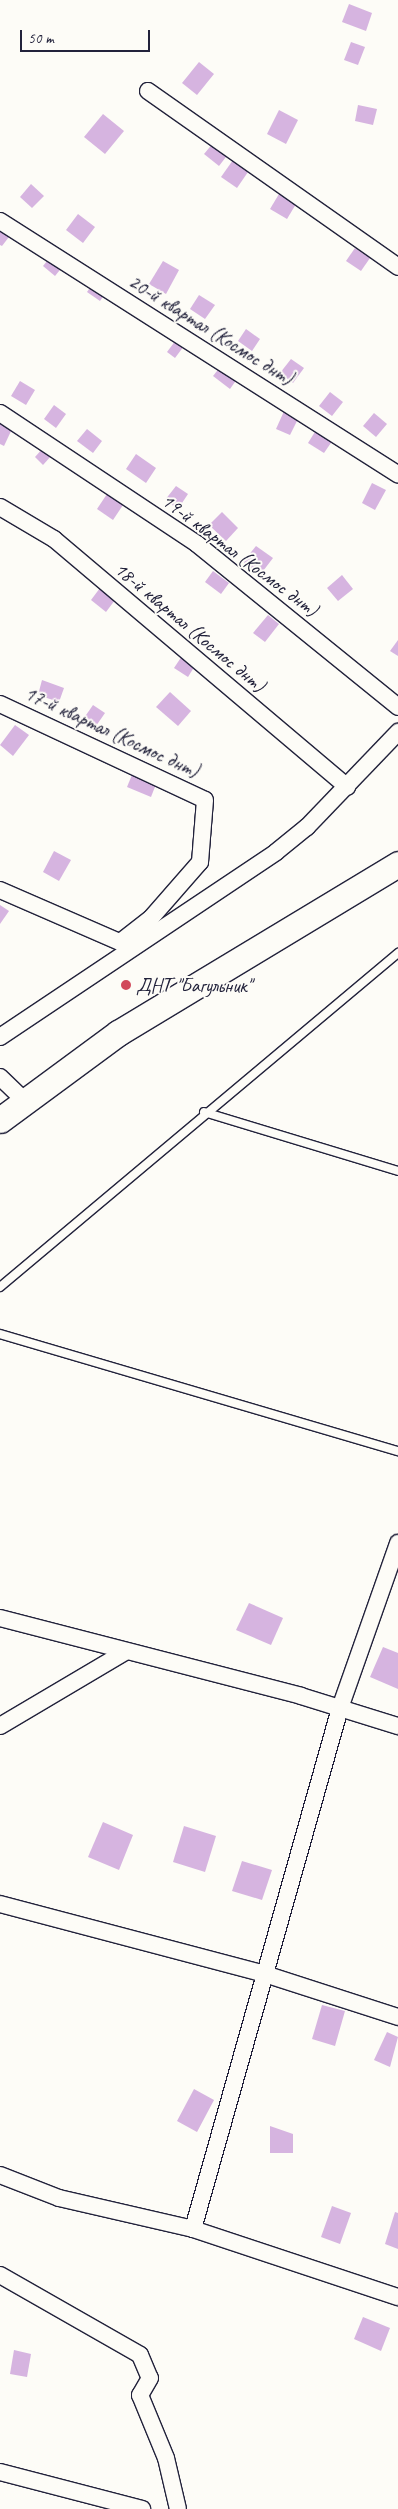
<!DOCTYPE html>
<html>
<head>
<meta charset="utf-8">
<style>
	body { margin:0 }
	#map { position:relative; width:398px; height:2509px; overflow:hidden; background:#fdfcf7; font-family:Caveat,sans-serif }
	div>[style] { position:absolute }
	.building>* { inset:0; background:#d6b4e0 }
	.roads { filter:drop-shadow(1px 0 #22223b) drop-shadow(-1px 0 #22223b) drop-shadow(0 1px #22223b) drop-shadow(0 -1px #22223b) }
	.lane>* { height:8px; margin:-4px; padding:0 4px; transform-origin:4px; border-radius:4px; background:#fdfcf7 }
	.street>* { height:16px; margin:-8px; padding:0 8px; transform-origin:8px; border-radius:8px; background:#fdfcf7 }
	.primary>* { height:25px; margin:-12.5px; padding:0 12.5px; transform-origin:12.5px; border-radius:12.5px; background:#fdfcf7 }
	.dots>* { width:14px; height:14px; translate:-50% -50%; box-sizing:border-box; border:2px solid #fdfcf7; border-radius:50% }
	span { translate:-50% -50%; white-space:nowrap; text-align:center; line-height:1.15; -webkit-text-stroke:4px #fdfcf7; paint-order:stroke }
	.street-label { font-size:20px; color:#22223b }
	.poi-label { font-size:20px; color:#22223b }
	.left { translate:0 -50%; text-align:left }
	.scale { position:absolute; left:20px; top:30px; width:130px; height:22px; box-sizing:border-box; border:2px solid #22223b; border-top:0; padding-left:6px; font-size:15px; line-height:18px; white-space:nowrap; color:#22223b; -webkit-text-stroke:4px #fdfcf7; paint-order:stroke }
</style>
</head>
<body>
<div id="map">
	<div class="building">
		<i style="clip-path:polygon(349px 4px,372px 13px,366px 31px,342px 22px)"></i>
		<i style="clip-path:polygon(351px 42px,365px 47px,358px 65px,344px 60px)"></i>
		<i style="clip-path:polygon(199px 62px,214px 74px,197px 95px,182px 83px)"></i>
		<i style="clip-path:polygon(358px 105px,377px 109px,373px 125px,355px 121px)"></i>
		<i style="clip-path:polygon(279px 110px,298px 120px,286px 144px,267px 134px)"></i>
		<i style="clip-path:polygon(103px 114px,124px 131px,105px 154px,84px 137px)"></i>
		<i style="clip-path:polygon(214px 142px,229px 153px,219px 166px,204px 154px)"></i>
		<i style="clip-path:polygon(233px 160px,248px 172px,237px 188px,221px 177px)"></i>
		<i style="clip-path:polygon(31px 184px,44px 196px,32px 208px,20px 197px)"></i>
		<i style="clip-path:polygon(279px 194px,296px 204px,287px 219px,270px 209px)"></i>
		<i style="clip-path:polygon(78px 214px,95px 227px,83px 243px,66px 230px)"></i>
		<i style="clip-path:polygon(0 223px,12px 233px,2px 246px,0 245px)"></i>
		<i style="clip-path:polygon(355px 248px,370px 258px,361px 271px,346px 261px)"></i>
		<i style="clip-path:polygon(52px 255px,64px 265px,55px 276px,43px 266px)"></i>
		<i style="clip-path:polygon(163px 261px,179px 270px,166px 294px,149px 284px)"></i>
		<i style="clip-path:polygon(94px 282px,107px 291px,100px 301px,87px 292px)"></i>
		<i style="clip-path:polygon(199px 295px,215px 305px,205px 319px,190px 309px)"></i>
		<i style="clip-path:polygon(246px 329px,260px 339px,252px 351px,238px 341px)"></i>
		<i style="clip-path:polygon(176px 340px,184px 346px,175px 358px,167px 352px)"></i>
		<i style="clip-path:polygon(291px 359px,304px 368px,293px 383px,280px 373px)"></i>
		<i style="clip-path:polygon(221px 366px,237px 379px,230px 389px,213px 376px)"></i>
		<i style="clip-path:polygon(20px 381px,35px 390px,26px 405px,11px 396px)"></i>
		<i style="clip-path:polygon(330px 392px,343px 402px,332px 416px,319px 406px)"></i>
		<i style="clip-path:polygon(54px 405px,66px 414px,56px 428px,44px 419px)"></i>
		<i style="clip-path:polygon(285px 409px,300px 415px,290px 435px,276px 429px)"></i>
		<i style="clip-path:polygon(374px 413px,387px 424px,376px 437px,363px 426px)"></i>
		<i style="clip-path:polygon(0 423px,12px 429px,4px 446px,0 444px)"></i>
		<i style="clip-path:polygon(318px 427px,335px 437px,324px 453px,308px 443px)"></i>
		<i style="clip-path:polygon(87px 429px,102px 441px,93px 453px,77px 441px)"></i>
		<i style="clip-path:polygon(43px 448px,52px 455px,43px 465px,35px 457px)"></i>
		<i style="clip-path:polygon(136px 454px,156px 468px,146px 483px,126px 469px)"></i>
		<i style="clip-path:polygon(372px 483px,386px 490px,375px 510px,362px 503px)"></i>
		<i style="clip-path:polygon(176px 486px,188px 494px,178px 509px,165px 500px)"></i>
		<i style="clip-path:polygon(107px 494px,123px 505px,113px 520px,97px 509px)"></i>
		<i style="clip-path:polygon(222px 512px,238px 528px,226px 541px,209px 525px)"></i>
		<i style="clip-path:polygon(256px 546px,273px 558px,260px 575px,243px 562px)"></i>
		<i style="clip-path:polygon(213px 571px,229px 583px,221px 594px,205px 582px)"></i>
		<i style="clip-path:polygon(342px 575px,353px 589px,338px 601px,327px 588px)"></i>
		<i style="clip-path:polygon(100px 588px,115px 600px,106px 612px,91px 600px)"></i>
		<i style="clip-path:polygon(268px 615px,279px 624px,265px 642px,253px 633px)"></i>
		<i style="clip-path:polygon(398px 640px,398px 656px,390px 651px)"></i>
		<i style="clip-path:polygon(182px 656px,196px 664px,188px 677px,174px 668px)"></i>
		<i style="clip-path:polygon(42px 680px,64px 688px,59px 702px,38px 695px)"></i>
		<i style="clip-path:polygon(170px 692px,191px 711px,178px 726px,156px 707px)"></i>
		<i style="clip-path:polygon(93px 705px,105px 713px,96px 726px,84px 718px)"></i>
		<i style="clip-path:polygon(15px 725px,29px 735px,13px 756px,0 745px)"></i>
		<i style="clip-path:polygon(134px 770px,158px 779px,151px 797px,127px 787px)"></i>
		<i style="clip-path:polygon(54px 851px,71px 860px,59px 881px,43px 872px)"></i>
		<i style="clip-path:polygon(0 905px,9px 911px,0 924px)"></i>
		<i style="clip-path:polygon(249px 1603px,283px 1618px,271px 1645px,236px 1630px)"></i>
		<i style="clip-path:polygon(383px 1647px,398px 1653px,398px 1689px,370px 1677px)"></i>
		<i style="clip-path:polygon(103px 1822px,133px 1835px,119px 1870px,88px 1857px)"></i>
		<i style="clip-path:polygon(184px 1826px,216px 1836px,205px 1872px,173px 1862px)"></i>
		<i style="clip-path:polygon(242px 1861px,272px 1870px,262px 1900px,232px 1891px)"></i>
		<i style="clip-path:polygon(322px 2005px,345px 2011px,335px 2046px,312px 2039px)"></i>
		<i style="clip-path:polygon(387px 2032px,398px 2037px,390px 2067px,374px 2060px)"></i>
		<i style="clip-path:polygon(194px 2089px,214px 2100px,197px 2132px,177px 2121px)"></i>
		<i style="clip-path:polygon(270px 2126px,293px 2134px,293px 2153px,270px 2153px)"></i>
		<i style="clip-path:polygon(332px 2206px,351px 2213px,340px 2244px,321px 2237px)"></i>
		<i style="clip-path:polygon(395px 2212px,398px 2213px,398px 2249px,385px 2244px)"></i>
		<i style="clip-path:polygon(363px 2317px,390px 2328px,381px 2351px,354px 2339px)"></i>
		<i style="clip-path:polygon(14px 2350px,31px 2354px,27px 2377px,10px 2374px)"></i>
	</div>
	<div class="roads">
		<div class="lane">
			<i style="left:204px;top:1112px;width:203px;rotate:16.9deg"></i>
			<i style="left:0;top:1287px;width:520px;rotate:-40deg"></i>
			<i style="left:0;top:1334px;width:415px;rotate:16.4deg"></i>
		</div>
		<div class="street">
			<i style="left:148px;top:91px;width:306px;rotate:35.1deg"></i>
			<i style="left:0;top:221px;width:472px;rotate:32.5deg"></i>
			<i style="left:0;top:413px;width:237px;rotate:33.6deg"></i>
			<i style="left:197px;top:544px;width:259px;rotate:39deg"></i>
			<i style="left:0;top:507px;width:63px;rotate:30.7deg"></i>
			<i style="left:54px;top:539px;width:384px;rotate:40.2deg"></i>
			<i style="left:0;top:704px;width:226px;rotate:25.1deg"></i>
			<i style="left:205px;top:800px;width:62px;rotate:94.6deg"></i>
			<i style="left:200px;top:862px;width:74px;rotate:131.2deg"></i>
			<i style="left:151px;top:918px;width:39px;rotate:142deg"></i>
			<i style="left:0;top:890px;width:141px;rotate:23.5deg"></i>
			<i style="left:0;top:1037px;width:332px;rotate:-33.8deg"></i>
			<i style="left:276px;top:852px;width:40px;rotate:-39deg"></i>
			<i style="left:307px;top:827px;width:132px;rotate:-46.2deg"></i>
			<i style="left:0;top:1077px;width:35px;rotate:44deg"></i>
			<i style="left:0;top:1618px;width:311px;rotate:14.5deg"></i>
			<i style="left:301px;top:1696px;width:102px;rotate:17.2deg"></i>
			<i style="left:0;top:1726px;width:147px;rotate:-30.6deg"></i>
			<i style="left:0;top:1904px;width:274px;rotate:14.8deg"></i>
			<i style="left:265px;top:1974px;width:140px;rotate:17.9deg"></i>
			<i style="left:0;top:2175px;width:63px;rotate:21.3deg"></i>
			<i style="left:59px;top:2198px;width:138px;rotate:13deg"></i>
			<i style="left:193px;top:2229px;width:216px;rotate:18.4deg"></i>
			<i style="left:193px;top:2229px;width:541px;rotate:-74.24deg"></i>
			<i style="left:340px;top:1708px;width:175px;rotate:-70.6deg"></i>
			<i style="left:0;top:2275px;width:161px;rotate:29.7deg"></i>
			<i style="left:140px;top:2355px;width:25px;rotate:67deg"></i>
			<i style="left:150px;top:2378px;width:20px;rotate:120deg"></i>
			<i style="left:140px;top:2395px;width:68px;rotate:67.6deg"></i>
			<i style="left:166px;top:2458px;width:52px;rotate:76.8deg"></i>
			<i style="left:0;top:2472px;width:147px;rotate:14.6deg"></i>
		</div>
		<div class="primary">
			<i style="left:0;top:1120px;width:147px;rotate:-36.4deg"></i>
			<i style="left:118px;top:1033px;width:327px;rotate:-31.1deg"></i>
		</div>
	</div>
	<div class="dots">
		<i style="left:126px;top:985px;background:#d1495b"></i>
	</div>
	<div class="street-label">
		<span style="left:211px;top:330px;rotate:32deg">20-й квартал (Космос днт)</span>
		<span style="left:240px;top:555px;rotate:37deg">19-й квартал (Космос днт)</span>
		<span style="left:190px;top:627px;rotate:40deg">18-й квартал (Космос днт)</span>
		<span style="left:112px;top:732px;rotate:25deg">17-й квартал (Космос днт)</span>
	</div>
	<div class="poi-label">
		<span class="left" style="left:136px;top:985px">ДНТ "Багульник"</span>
	</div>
	<div class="scale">50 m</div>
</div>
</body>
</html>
